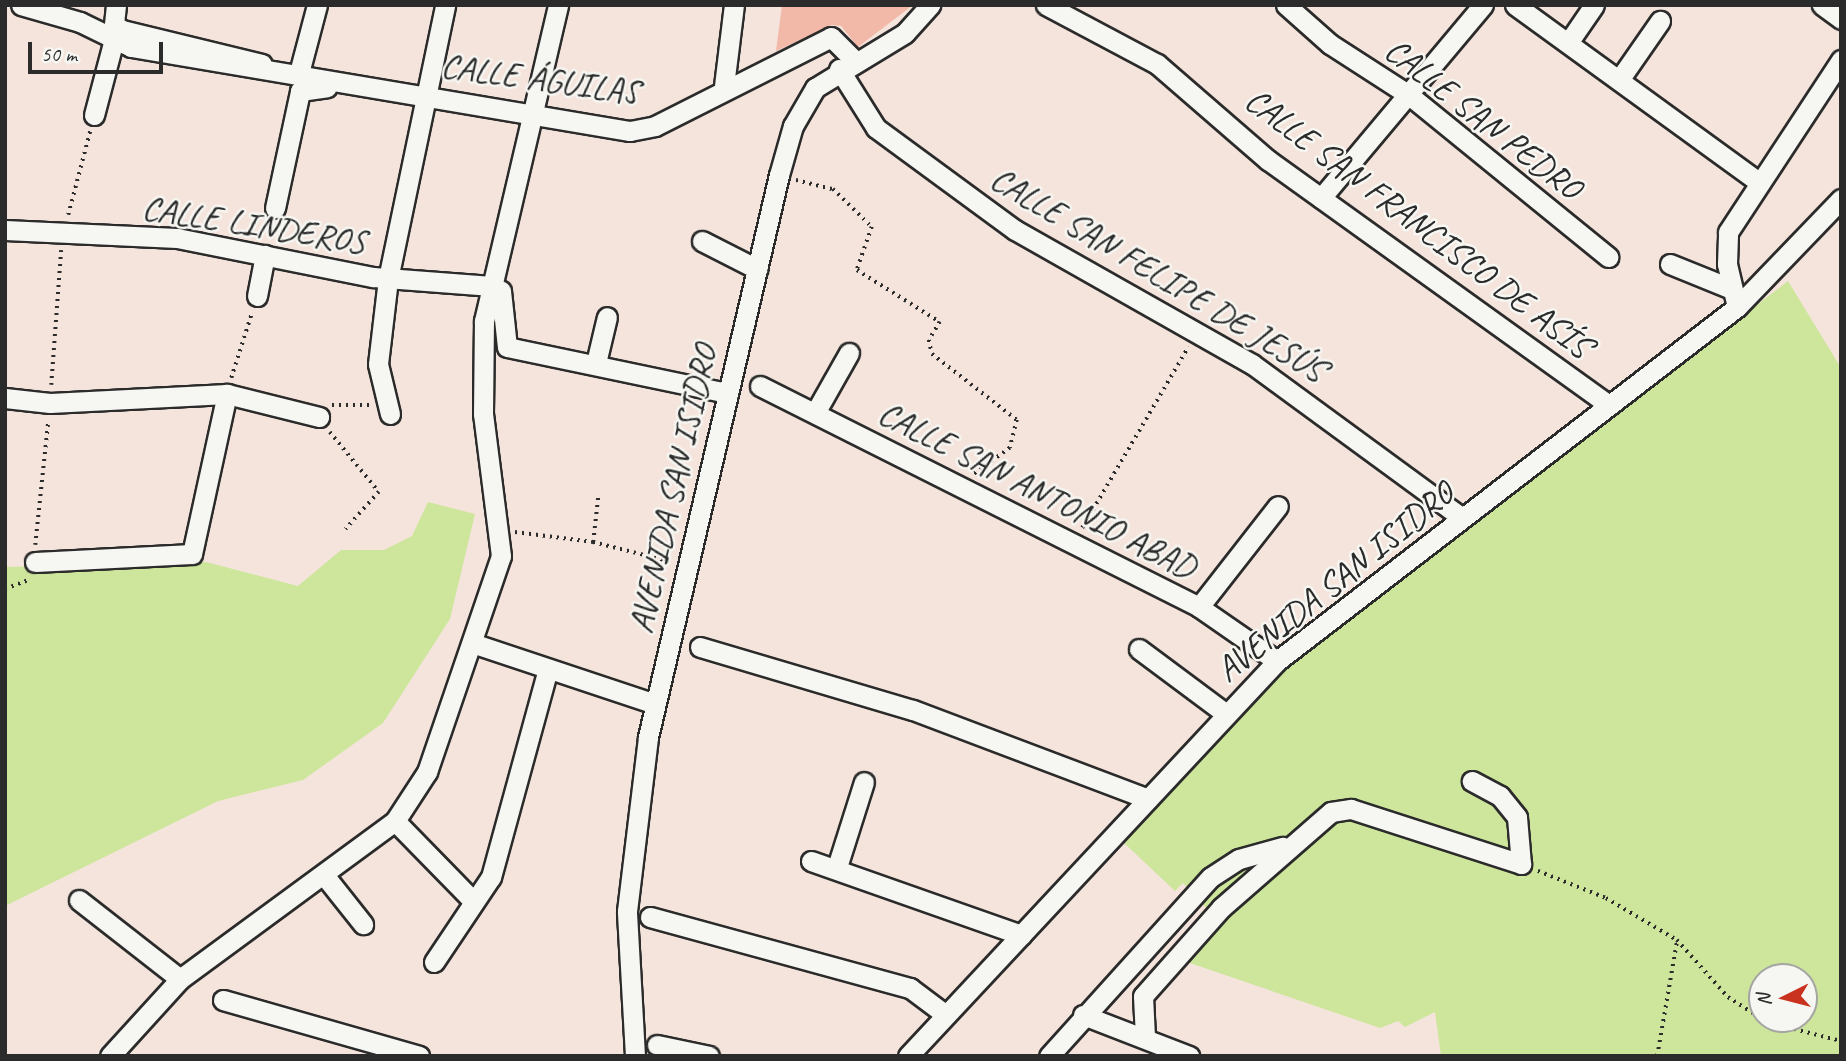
<!DOCTYPE html>
<html>
<head>
<meta charset="utf-8">
<style>
	body { margin:0 }
	#map { position:relative; width:1846px; height:1061px; overflow:hidden; background:#f5e4dc; font-family:Caveat,sans-serif }
	div>[style] { position:absolute }
	.green>* { inset:0; background:#cde69b }
	.building>* { inset:0; background:#f2b9a8 }
	.path>* { height:3.5px; margin-top:-1.75px; transform-origin:0; background:repeating-linear-gradient(90deg,#2b2b2b 0 2px,transparent 0 7px) }
	.roads { filter:drop-shadow(2px 0 #2b2b2b) drop-shadow(-2px 0 #2b2b2b) drop-shadow(0 2px #2b2b2b) drop-shadow(0 -2px #2b2b2b) }
	.minor>* { height:19px; margin:-9.5px; padding:0 9.5px; transform-origin:9.5px; border-radius:9.5px; background:#f6f6f2 }
	span { translate:-50% -50%; white-space:nowrap; text-align:center; line-height:1.15; -webkit-text-stroke:5px #f6f6f2; paint-order:stroke }
	.street-label { font-size:35px; color:#2b2b2b }
	.frame { position:absolute; inset:0; border:7px solid #2b2b2b; pointer-events:none }
	.north { position:absolute; left:1748px; top:963px; width:70px; height:70px; box-sizing:border-box; background:#f6f6f2; border:2px solid #a5a5a2; border-radius:50%; rotate:264deg; font-size:19px; font-weight:700; line-height:28px; text-align:center; color:#2b2b2b }
	.north::after { content:''; display:block; margin:auto; width:24px; height:32px; background:#c8321e; clip-path:polygon(50% 0,100% 100%,50% 72%,0 100%) }
	.scale { position:absolute; left:28px; top:42px; width:135px; height:32px; box-sizing:border-box; border:4px solid #2b2b2b; border-top:0; padding-left:9px; font-size:21px; line-height:24px; white-space:nowrap; color:#2b2b2b; -webkit-text-stroke:5px #f6f6f2; paint-order:stroke }
</style>
</head>
<body>
<div id="map">
	<div class="green">
		<i style="clip-path:polygon(evenodd,1788px 281px,1841px 368px,1841px 1056px,1441px 1056px,1435px 1012px,1405px 1027px,1398px 1021px,1380px 1028px,1181px 960px,1209px 911px,1183px 883px,1175px 891px,1123px 842px,1281px 671px,1788px 281px,1762px 977px,1804px 977px,1804px 1019px,1762px 1019px,1762px 977px)"></i>
		<i style="clip-path:polygon(428px 502px,475px 514px,450px 619px,383px 723px,303px 780px,218px 801px,5px 906px,5px 567px,206px 562px,298px 586px,341px 550px,384px 550px,412px 536px)"></i>
	</div>
	<div class="building">
		<i style="clip-path:polygon(782px 5px,913px 5px,858px 47px,841px 26px,832px 25px,776px 51px)"></i>
	</div>
	<div class="path">
		<i style="left:796px;top:180px;width:38px;rotate:14deg"></i>
		<i style="left:833px;top:189px;width:54px;rotate:44.3deg"></i>
		<i style="left:872px;top:227px;width:46px;rotate:109.2deg"></i>
		<i style="left:857px;top:270px;width:98px;rotate:32.1deg"></i>
		<i style="left:940px;top:322px;width:21px;rotate:121deg"></i>
		<i style="left:929px;top:340px;width:14px;rotate:78deg"></i>
		<i style="left:932px;top:354px;width:108px;rotate:37.8deg"></i>
		<i style="left:1017px;top:420px;width:29px;rotate:104deg"></i>
		<i style="left:1010px;top:448px;width:46px;rotate:143.9deg"></i>
		<i style="left:68px;top:215px;width:87px;rotate:-75.3deg"></i>
		<i style="left:231px;top:378px;width:69px;rotate:-72.3deg"></i>
		<i style="left:51px;top:385px;width:135px;rotate:-85.8deg"></i>
		<i style="left:332px;top:405px;width:38px"></i>
		<i style="left:330px;top:432px;width:77px;rotate:50.8deg"></i>
		<i style="left:379px;top:492px;width:50px;rotate:131.7deg"></i>
		<i style="left:1082px;top:528px;width:210px;rotate:-59.6deg"></i>
		<i style="left:515px;top:532px;width:79px;rotate:7.3deg"></i>
		<i style="left:593px;top:542px;width:81px;rotate:14.2deg"></i>
		<i style="left:593px;top:542px;width:45px;rotate:-83.7deg"></i>
		<i style="left:35px;top:545px;width:125px;rotate:-84deg"></i>
		<i style="left:5px;top:589px;width:26px;rotate:-21deg"></i>
		<i style="left:1538px;top:871px;width:73px;rotate:21.7deg"></i>
		<i style="left:1606px;top:898px;width:82px;rotate:30.6deg"></i>
		<i style="left:1677px;top:940px;width:76px;rotate:48.2deg"></i>
		<i style="left:1728px;top:997px;width:46px;rotate:32.7deg"></i>
		<i style="left:1767px;top:1022px;width:76px;rotate:14.4deg"></i>
		<i style="left:1657px;top:1056px;width:118px;rotate:-80.2deg"></i>
	</div>
	<div class="roads">
		<div class="minor">
			<i style="left:21px;top:5px;width:61px;rotate:16.1deg"></i>
			<i style="left:80px;top:22px;width:57px;rotate:26.1deg"></i>
			<i style="left:131px;top:47px;width:506px;rotate:9.56deg"></i>
			<i style="left:630px;top:131px;width:25px;rotate:-11deg"></i>
			<i style="left:655px;top:126px;width:197px;rotate:-26.8deg"></i>
			<i style="left:831px;top:37px;width:33px;rotate:45deg"></i>
			<i style="left:116px;top:5px;width:20px;rotate:96deg"></i>
			<i style="left:114px;top:25px;width:9px;rotate:32deg"></i>
			<i style="left:122px;top:30px;width:144px;rotate:13.7deg"></i>
			<i style="left:1046px;top:5px;width:126px;rotate:28deg"></i>
			<i style="left:1157px;top:64px;width:147px;rotate:40.9deg"></i>
			<i style="left:1268px;top:160px;width:420px;rotate:35.7deg"></i>
			<i style="left:1286px;top:5px;width:59px;rotate:41.6deg"></i>
			<i style="left:1330px;top:44px;width:94px;rotate:32.8deg"></i>
			<i style="left:1409px;top:95px;width:257px;rotate:39.1deg"></i>
			<i style="left:1515px;top:5px;width:301px;rotate:36deg"></i>
			<i style="left:1822px;top:5px;width:24px;rotate:36deg"></i>
			<i style="left:1568px;top:43px;width:46px;rotate:-55.6deg"></i>
			<i style="left:839px;top:69px;width:70px;rotate:57.9deg"></i>
			<i style="left:876px;top:128px;width:172px;rotate:36.3deg"></i>
			<i style="left:1015px;top:230px;width:272px;rotate:29.5deg"></i>
			<i style="left:1252px;top:364px;width:259px;rotate:36.2deg"></i>
			<i style="left:299px;top:73px;width:70px;rotate:-75.2deg"></i>
			<i style="left:1619px;top:80px;width:72px;rotate:-55.2deg"></i>
			<i style="left:724px;top:86px;width:82px;rotate:-83deg"></i>
			<i style="left:94px;top:115px;width:74px;rotate:-75.2deg"></i>
			<i style="left:1321px;top:198px;width:252px;rotate:-50deg"></i>
			<i style="left:275px;top:208px;width:120px;rotate:-77.9deg"></i>
			<i style="left:300px;top:91px;width:27px;rotate:-8deg"></i>
			<i style="left:5px;top:230px;width:172px;rotate:2.7deg"></i>
			<i style="left:177px;top:238px;width:200px;rotate:11.3deg"></i>
			<i style="left:373px;top:277px;width:119px;rotate:4.3deg"></i>
			<i style="left:492px;top:286px;width:10px;rotate:29deg"></i>
			<i style="left:501px;top:291px;width:56px;rotate:83.9deg"></i>
			<i style="left:507px;top:347px;width:226px;rotate:11.8deg"></i>
			<i style="left:702px;top:241px;width:62px;rotate:27deg"></i>
			<i style="left:1670px;top:264px;width:67px;rotate:22deg"></i>
			<i style="left:257px;top:296px;width:42px;rotate:-79deg"></i>
			<i style="left:1737px;top:307px;width:44px;rotate:-103.1deg"></i>
			<i style="left:1727px;top:264px;width:32px;rotate:-88deg"></i>
			<i style="left:1728px;top:232px;width:206px;rotate:-56.7deg"></i>
			<i style="left:596px;top:363px;width:47px;rotate:-76.6deg"></i>
			<i style="left:760px;top:386px;width:491px;rotate:26.7deg"></i>
			<i style="left:1199px;top:607px;width:95px;rotate:34.7deg"></i>
			<i style="left:5px;top:398px;width:45px;rotate:6.3deg"></i>
			<i style="left:50px;top:403px;width:177px;rotate:-2.9deg"></i>
			<i style="left:227px;top:394px;width:95px;rotate:14deg"></i>
			<i style="left:815px;top:413px;width:69px;rotate:-60.5deg"></i>
			<i style="left:390px;top:414px;width:51px;rotate:-103.5deg"></i>
			<i style="left:378px;top:364px;width:86px;rotate:-83.3deg"></i>
			<i style="left:388px;top:279px;width:280px;rotate:-78.2deg"></i>
			<i style="left:35px;top:562px;width:157px;rotate:-2.9deg"></i>
			<i style="left:192px;top:554px;width:164px;rotate:-77.7deg"></i>
			<i style="left:1199px;top:607px;width:128px;rotate:-52deg"></i>
			<i style="left:475px;top:644px;width:190px;rotate:18.4deg"></i>
			<i style="left:700px;top:647px;width:222px;rotate:16.5deg"></i>
			<i style="left:913px;top:710px;width:251px;rotate:20.7deg"></i>
			<i style="left:1139px;top:649px;width:107px;rotate:36.7deg"></i>
			<i style="left:395px;top:821px;width:110px;rotate:45.7deg"></i>
			<i style="left:811px;top:861px;width:223px;rotate:19.4deg"></i>
			<i style="left:837px;top:867px;width:89px;rotate:-72.4deg"></i>
			<i style="left:324px;top:875px;width:63px;rotate:51.5deg"></i>
			<i style="left:79px;top:900px;width:128px;rotate:38deg"></i>
			<i style="left:650px;top:917px;width:270px;rotate:15.3deg"></i>
			<i style="left:910px;top:988px;width:45px;rotate:36.9deg"></i>
			<i style="left:434px;top:962px;width:102px;rotate:-56.2deg"></i>
			<i style="left:491px;top:877px;width:213px;rotate:-74.7deg"></i>
			<i style="left:223px;top:1000px;width:204px;rotate:15.9deg"></i>
			<i style="left:1083px;top:1015px;width:114px;rotate:21.1deg"></i>
			<i style="left:1145px;top:1037px;width:41px;rotate:-92.8deg"></i>
			<i style="left:1143px;top:996px;width:118px;rotate:-48.4deg"></i>
			<i style="left:1221px;top:908px;width:146px;rotate:-41.1deg"></i>
			<i style="left:1331px;top:812px;width:20px;rotate:-9deg"></i>
			<i style="left:1351px;top:809px;width:179px;rotate:17.9deg"></i>
			<i style="left:1521px;top:864px;width:47px;rotate:-94.9deg"></i>
			<i style="left:1517px;top:817px;width:27px;rotate:-129deg"></i>
			<i style="left:1500px;top:796px;width:32px;rotate:-152deg"></i>
			<i style="left:657px;top:1045px;width:53px;rotate:11.9deg"></i>
			<i style="left:110px;top:1056px;width:104px;rotate:-47.7deg"></i>
			<i style="left:180px;top:979px;width:267px;rotate:-36.3deg"></i>
			<i style="left:395px;top:821px;width:59px;rotate:-56.9deg"></i>
			<i style="left:427px;top:772px;width:228px;rotate:-71.1deg"></i>
			<i style="left:501px;top:556px;width:143px;rotate:-97.2deg"></i>
			<i style="left:483px;top:414px;width:93px;rotate:-89.4deg"></i>
			<i style="left:484px;top:321px;width:325px;rotate:-76.8deg"></i>
			<i style="left:635px;top:1056px;width:145px;rotate:-93.2deg"></i>
			<i style="left:627px;top:911px;width:175px;rotate:-83.1deg"></i>
			<i style="left:648px;top:737px;width:577px;rotate:-76.88deg"></i>
			<i style="left:779px;top:175px;width:51px;rotate:-74.1deg"></i>
			<i style="left:793px;top:126px;width:44px;rotate:-59.9deg"></i>
			<i style="left:815px;top:88px;width:105px;rotate:-31.4deg"></i>
			<i style="left:905px;top:33px;width:38px;rotate:-48deg"></i>
			<i style="left:908px;top:1056px;width:541px;rotate:-46.95deg"></i>
			<i style="left:1277px;top:661px;width:580px;rotate:-37.58deg"></i>
			<i style="left:1737px;top:307px;width:150px;rotate:-46.1deg"></i>
			<i style="left:1049px;top:1056px;width:241px;rotate:-47.9deg"></i>
			<i style="left:1211px;top:877px;width:33px;rotate:-33deg"></i>
			<i style="left:1239px;top:859px;width:45px;rotate:-15.6deg"></i>
		</div>
	</div>
	<div class="street-label">
		<span style="left:540px;top:79px;rotate:8deg">CALLE ÁGUILAS</span>
		<span style="left:1483px;top:119px;rotate:38deg">CALLE SAN PEDRO</span>
		<span style="left:1418px;top:223px;rotate:37deg">CALLE SAN FRANCISCO DE ASÍS</span>
		<span style="left:254px;top:225px;rotate:9deg">CALLE LINDEROS</span>
		<span style="left:1158px;top:274px;rotate:31deg">CALLE SAN FELIPE DE JESÚS</span>
		<span style="left:673px;top:489px;rotate:-77deg">AVENIDA SAN ISIDRO</span>
		<span style="left:1037px;top:490px;rotate:27deg">CALLE SAN ANTONIO ABAD</span>
		<span style="left:1335px;top:582px;rotate:-39deg">AVENIDA SAN ISIDRO</span>
	</div>
	<div class="frame"></div>
	<div class="north">N</div>
	<div class="scale">50 m</div>
</div>
</body>
</html>
